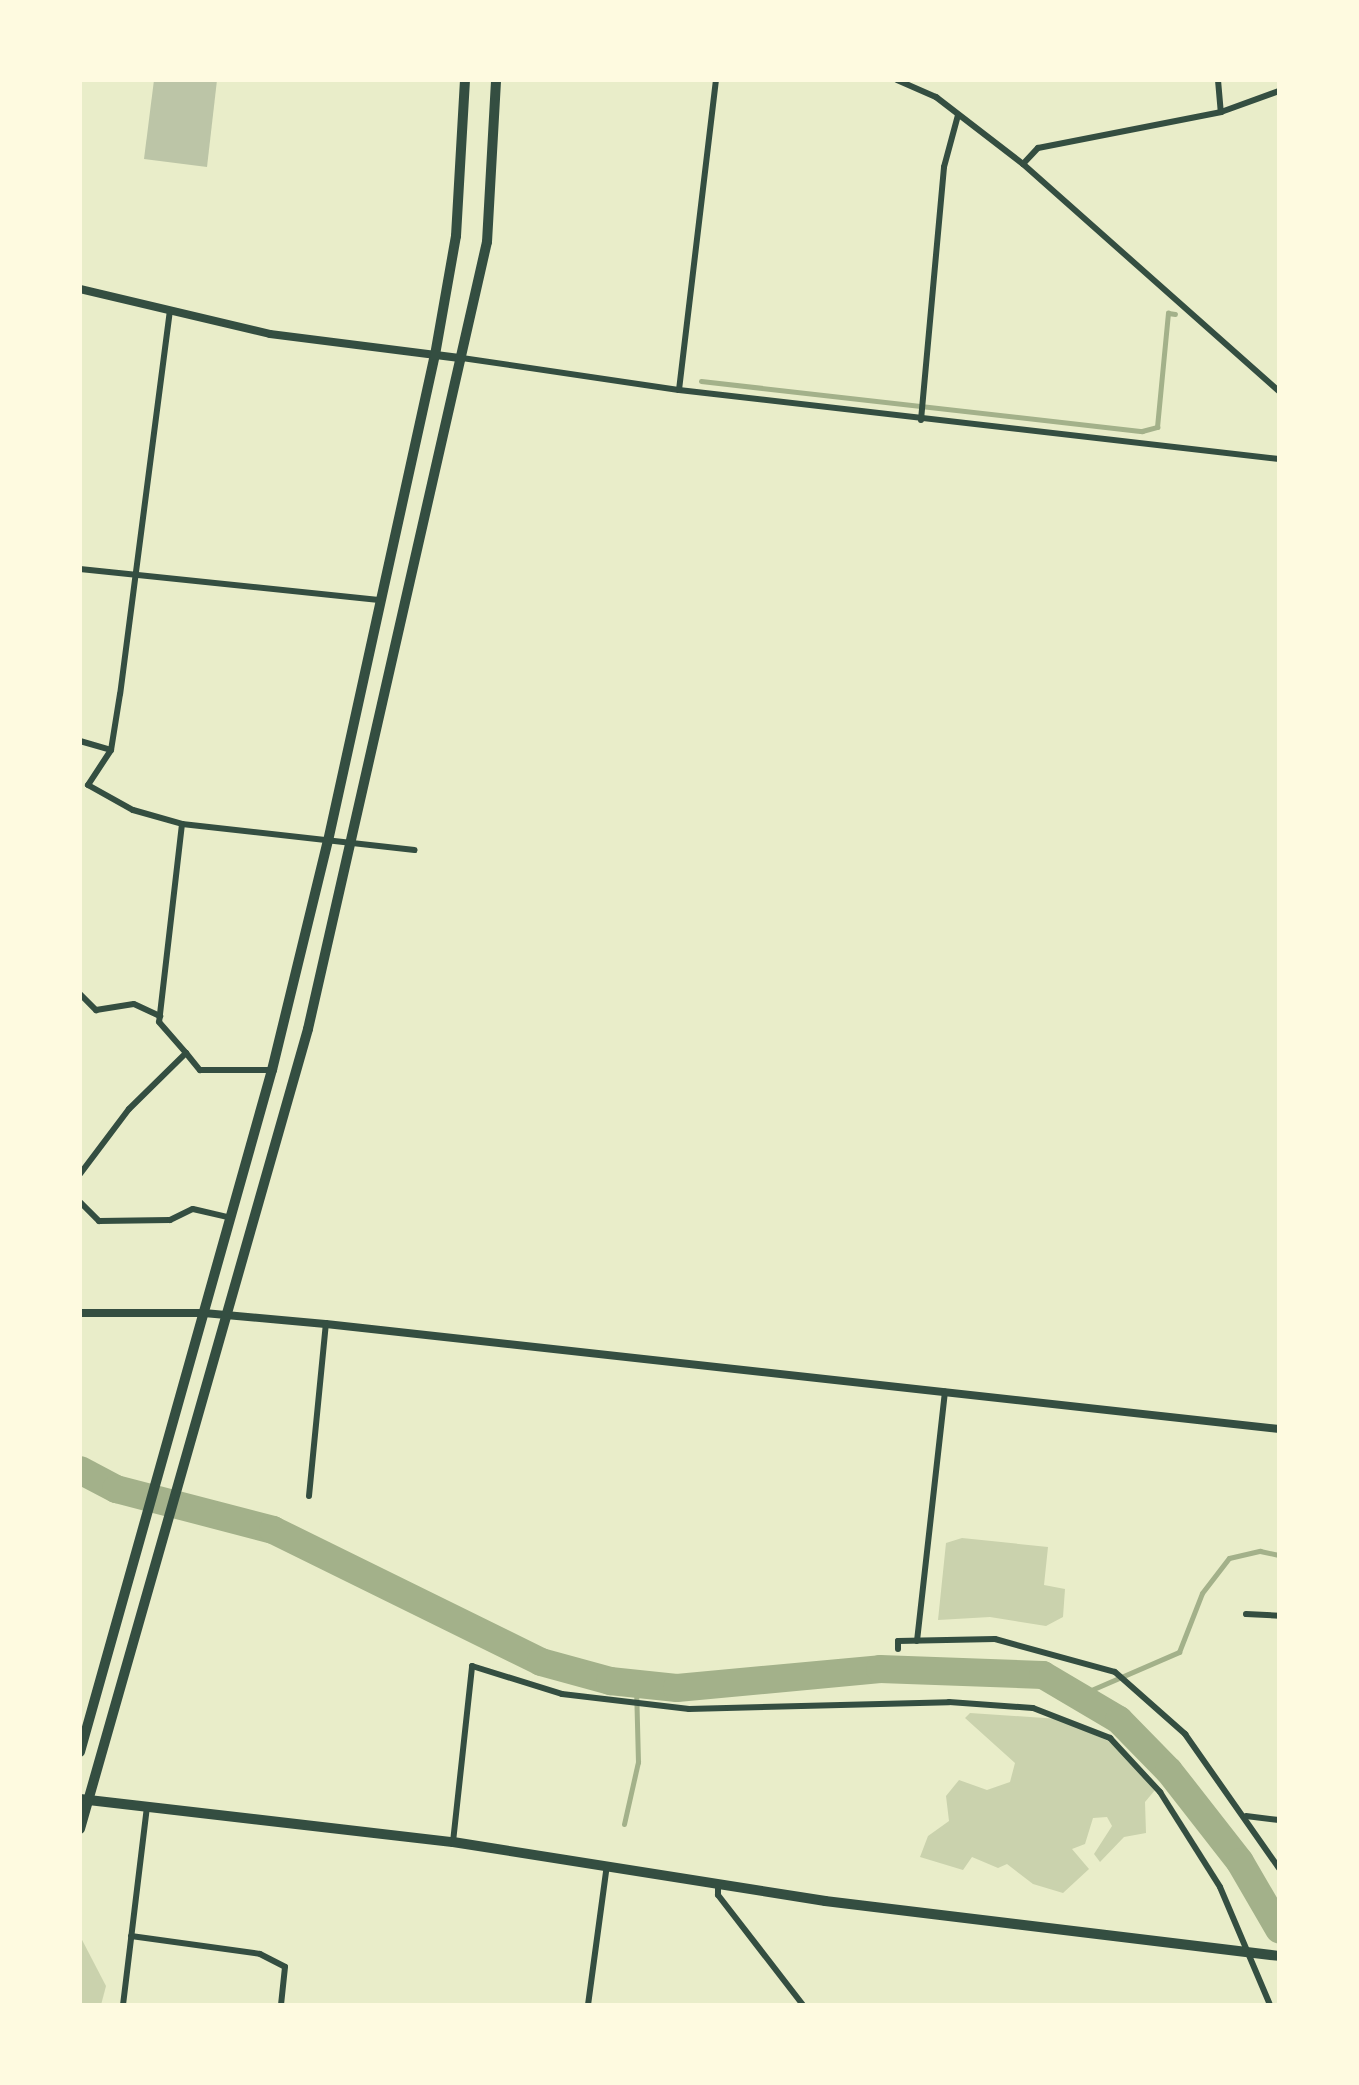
<!DOCTYPE html>
<html>
<head>
<meta charset="utf-8">
<style>
	body { margin:0 }
	#map { position:relative; width:1359px; height:2085px; overflow:hidden; background:#e9edc9; font-family:"Fira Sans Condensed",sans-serif }
	div>[style] { position:absolute }
	.green>* { inset:0; background:#cad2ad }
	.stream>* { height:5px; margin:-2.5px; padding:0 2.5px; transform-origin:2.5px; border-radius:2.5px; background:#a3b18a }
	.river>* { height:28px; margin:-14px; padding:0 14px; transform-origin:14px; border-radius:14px; background:#a3b18a }
	.building>* { inset:0; background:#bcc5a7 }
	.minor>* { height:6px; margin:-3px; padding:0 3px; transform-origin:3px; border-radius:3px; background:#344e41 }
	.tertiary>* { height:8px; margin:-4px; padding:0 4px; transform-origin:4px; border-radius:4px; background:#344e41 }
	.primary>* { height:10px; margin:-5px; padding:0 5px; transform-origin:5px; border-radius:5px; background:#344e41 }
	span { translate:-50% -50%; white-space:nowrap; text-align:center; line-height:1.15; -webkit-text-stroke:8px #fefae0; paint-order:stroke }
	.frame { position:absolute; inset:0; border:82px solid #fefae0; pointer-events:none }
</style>
</head>
<body>
<div id="map">
	<div class="green">
		<i style="clip-path:polygon(962px 1538px,1048px 1547px,1044px 1585px,1065px 1589px,1063px 1617px,1046px 1626px,990px 1617px,938px 1620px,946px 1543px)"></i>
		<i style="clip-path:polygon(970px 1713px,1059px 1719px,1115px 1744px,1155px 1790px,1145px 1802px,1146px 1833px,1124px 1837px,1100px 1862px,1094px 1854px,1112px 1826px,1107px 1817px,1093px 1818px,1085px 1844px,1072px 1849px,1089px 1869px,1063px 1893px,1033px 1884px,1007px 1864px,998px 1868px,972px 1857px,963px 1870px,920px 1857px,928px 1836px,949px 1821px,946px 1796px,959px 1780px,987px 1790px,1010px 1782px,1015px 1763px,965px 1718px)"></i>
		<i style="clip-path:polygon(80px 1936px,106px 1986px,101px 2005px,80px 2005px)"></i>
	</div>
	<div class="stream">
		<i style="left:701px;top:381px;width:444px;rotate:6.5deg"></i>
		<i style="left:1142px;top:431px;width:16px;rotate:-15deg"></i>
		<i style="left:1157px;top:427px;width:115px;rotate:-84.5deg"></i>
		<i style="left:1168px;top:313px;width:7px;rotate:8deg"></i>
		<i style="left:1082px;top:1694px;width:106px;rotate:-23.4deg"></i>
		<i style="left:1179px;top:1652px;width:63px;rotate:-68.7deg"></i>
		<i style="left:1202px;top:1593px;width:44px;rotate:-52.4deg"></i>
		<i style="left:1229px;top:1558px;width:32px;rotate:-13deg"></i>
		<i style="left:1260px;top:1551px;width:19px;rotate:12deg"></i>
		<i style="left:624px;top:1824px;width:64px;rotate:-77.3deg"></i>
		<i style="left:638px;top:1762px;width:79px;rotate:-91.5deg"></i>
	</div>
	<div class="river">
		<i style="left:80px;top:1470px;width:41px;rotate:27.8deg"></i>
		<i style="left:116px;top:1489px;width:162px;rotate:14.6deg"></i>
		<i style="left:273px;top:1530px;width:299px;rotate:26.2deg"></i>
		<i style="left:541px;top:1662px;width:72px;rotate:15.4deg"></i>
		<i style="left:610px;top:1681px;width:67px;rotate:6deg"></i>
		<i style="left:677px;top:1688px;width:204px;rotate:-5.3deg"></i>
		<i style="left:880px;top:1669px;width:163px;rotate:2.1deg"></i>
		<i style="left:1043px;top:1675px;width:88px;rotate:30.6deg"></i>
		<i style="left:1119px;top:1720px;width:71px;rotate:45.6deg"></i>
		<i style="left:1169px;top:1771px;width:115px;rotate:52deg"></i>
		<i style="left:1240px;top:1862px;width:78px;rotate:59.8deg"></i>
	</div>
	<div class="building">
		<i style="clip-path:polygon(154px 80px,217px 80px,207px 167px,144px 159px)"></i>
	</div>
	<div class="minor">
		<i style="left:897px;top:80px;width:43px;rotate:23.6deg"></i>
		<i style="left:936px;top:97px;width:110px;rotate:37.6deg"></i>
		<i style="left:1023px;top:164px;width:342px;rotate:41.6deg"></i>
		<i style="left:1218px;top:80px;width:32px;rotate:85deg"></i>
		<i style="left:1023px;top:164px;width:22px;rotate:-47deg"></i>
		<i style="left:1038px;top:148px;width:187px;rotate:-11.1deg"></i>
		<i style="left:1221px;top:112px;width:62px;rotate:-19.9deg"></i>
		<i style="left:170px;top:310px;width:387px;rotate:97.4deg"></i>
		<i style="left:120px;top:694px;width:57px;rotate:99.1deg"></i>
		<i style="left:111px;top:750px;width:42px;rotate:123.3deg"></i>
		<i style="left:88px;top:785px;width:51px;rotate:29.1deg"></i>
		<i style="left:133px;top:810px;width:51px;rotate:15.9deg"></i>
		<i style="left:182px;top:824px;width:234px;rotate:6.4deg"></i>
		<i style="left:462px;top:358px;width:219px;rotate:8.4deg"></i>
		<i style="left:679px;top:390px;width:604px;rotate:6.56deg"></i>
		<i style="left:679px;top:390px;width:312px;rotate:-83.2deg"></i>
		<i style="left:921px;top:420px;width:254px;rotate:-84.8deg"></i>
		<i style="left:944px;top:167px;width:54px;rotate:-74.9deg"></i>
		<i style="left:80px;top:569px;width:303px;rotate:5.9deg"></i>
		<i style="left:80px;top:741px;width:32px;rotate:16deg"></i>
		<i style="left:182px;top:824px;width:199px;rotate:96.6deg"></i>
		<i style="left:159px;top:1022px;width:41px;rotate:48.9deg"></i>
		<i style="left:80px;top:994px;width:23px;rotate:45deg"></i>
		<i style="left:96px;top:1010px;width:38px;rotate:-9deg"></i>
		<i style="left:134px;top:1004px;width:29px;rotate:25deg"></i>
		<i style="left:80px;top:1174px;width:81px;rotate:-53deg"></i>
		<i style="left:129px;top:1109px;width:80px;rotate:-44.5deg"></i>
		<i style="left:186px;top:1053px;width:22px;rotate:51deg"></i>
		<i style="left:200px;top:1070px;width:71px"></i>
		<i style="left:80px;top:1202px;width:27px;rotate:45deg"></i>
		<i style="left:99px;top:1221px;width:71px;rotate:-0.8deg"></i>
		<i style="left:170px;top:1220px;width:25px;rotate:-26deg"></i>
		<i style="left:193px;top:1209px;width:37px;rotate:13deg"></i>
		<i style="left:309px;top:1496px;width:173px;rotate:-84.4deg"></i>
		<i style="left:1246px;top:1614px;width:33px;rotate:3deg"></i>
		<i style="left:917px;top:1641px;width:251px;rotate:-83.6deg"></i>
		<i style="left:898px;top:1649px;width:8px;rotate:-90deg"></i>
		<i style="left:898px;top:1641px;width:97px;rotate:-1.2deg"></i>
		<i style="left:995px;top:1639px;width:124px;rotate:15.4deg"></i>
		<i style="left:1115px;top:1672px;width:94px;rotate:41.5deg"></i>
		<i style="left:1185px;top:1734px;width:164px;rotate:55deg"></i>
		<i style="left:1246px;top:1816px;width:33px;rotate:7deg"></i>
		<i style="left:453px;top:1842px;width:177px;rotate:-83.8deg"></i>
		<i style="left:472px;top:1666px;width:94px;rotate:17.3deg"></i>
		<i style="left:562px;top:1694px;width:128px;rotate:6.7deg"></i>
		<i style="left:689px;top:1709px;width:260px;rotate:-1.5deg"></i>
		<i style="left:949px;top:1702px;width:84px;rotate:4.1deg"></i>
		<i style="left:1033px;top:1708px;width:83px;rotate:21.3deg"></i>
		<i style="left:1110px;top:1738px;width:74px;rotate:47.2deg"></i>
		<i style="left:1160px;top:1792px;width:112px;rotate:57.7deg"></i>
		<i style="left:1220px;top:1887px;width:128px;rotate:67deg"></i>
		<i style="left:718px;top:1884px;width:11px;rotate:90deg"></i>
		<i style="left:718px;top:1895px;width:139px;rotate:52.3deg"></i>
		<i style="left:131px;top:1936px;width:130px;rotate:7.9deg"></i>
		<i style="left:260px;top:1954px;width:28px;rotate:27deg"></i>
		<i style="left:285px;top:1967px;width:38px;rotate:96deg"></i>
		<i style="left:123px;top:2005px;width:199px;rotate:-83.1deg"></i>
		<i style="left:588px;top:2005px;width:141px;rotate:-82.3deg"></i>
	</div>
	<div class="tertiary">
		<i style="left:80px;top:289px;width:195px;rotate:13.3deg"></i>
		<i style="left:270px;top:334px;width:193px;rotate:7.2deg"></i>
		<i style="left:80px;top:1313px;width:124px"></i>
		<i style="left:204px;top:1313px;width:122px;rotate:5.2deg"></i>
		<i style="left:326px;top:1324px;width:959px;rotate:6.29deg"></i>
	</div>
	<div class="primary">
		<i style="left:80px;top:1752px;width:709px;rotate:-74.28deg"></i>
		<i style="left:272px;top:1070px;width:236px;rotate:-76.3deg"></i>
		<i style="left:328px;top:841px;width:498px;rotate:-77.6deg"></i>
		<i style="left:435px;top:355px;width:121px;rotate:-80deg"></i>
		<i style="left:456px;top:236px;width:156px;rotate:-86.7deg"></i>
		<i style="left:80px;top:1799px;width:375px;rotate:6.6deg"></i>
		<i style="left:453px;top:1842px;width:377px;rotate:9deg"></i>
		<i style="left:825px;top:1901px;width:457px;rotate:6.9deg"></i>
		<i style="left:80px;top:1829px;width:832px;rotate:-74.09deg"></i>
		<i style="left:308px;top:1029px;width:807px;rotate:-77.19deg"></i>
		<i style="left:487px;top:242px;width:162px;rotate:-86.8deg"></i>
	</div>
	<div class="frame"></div>
</div>
</body>
</html>
